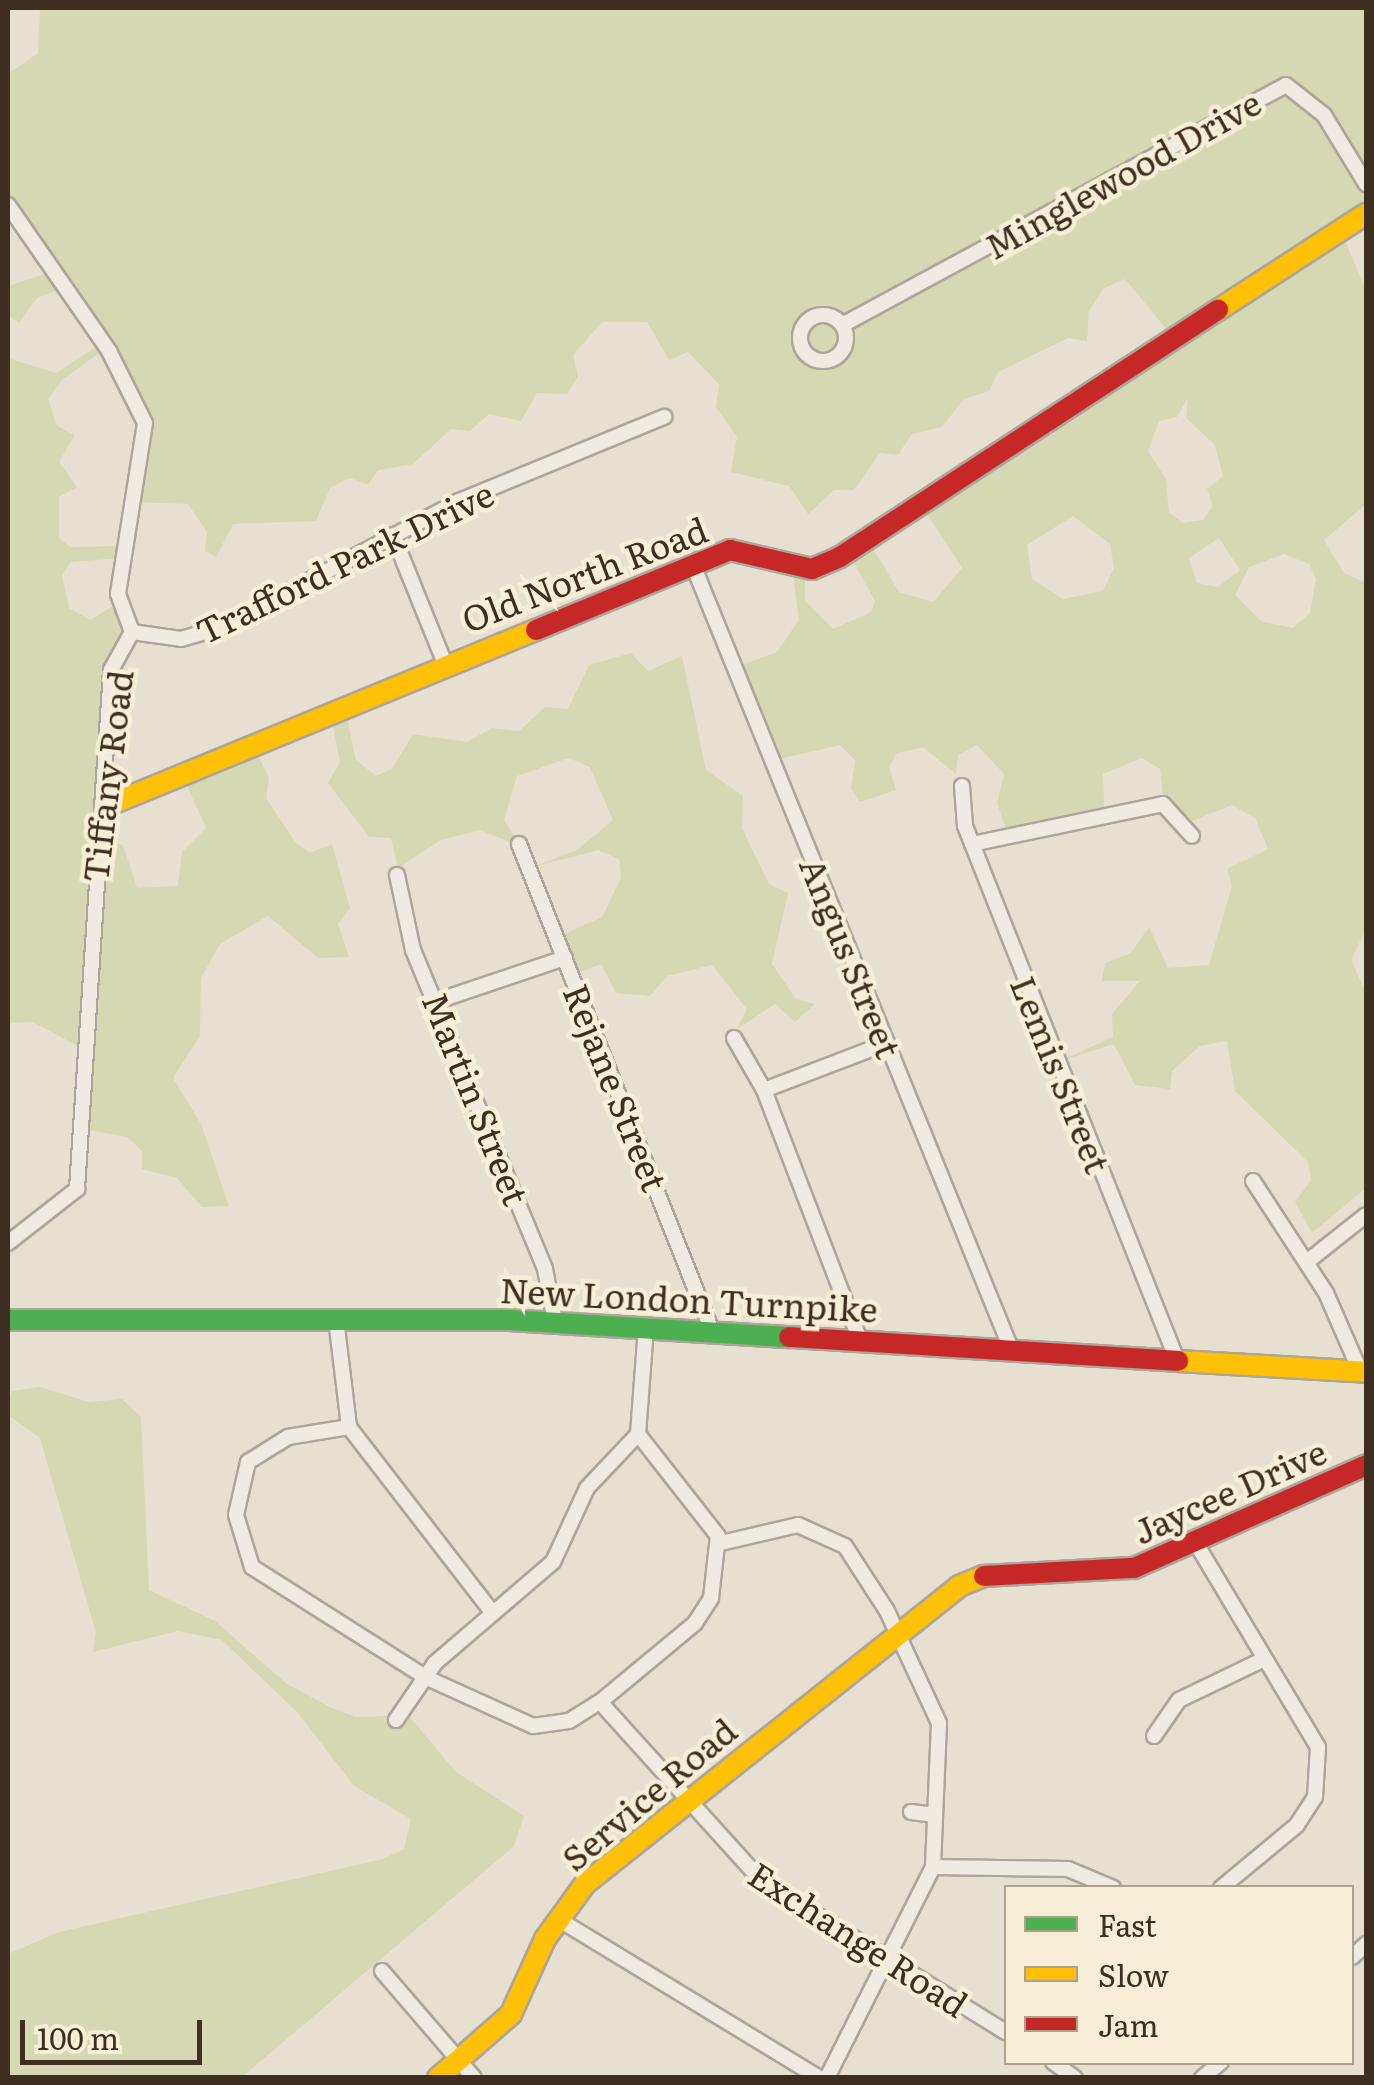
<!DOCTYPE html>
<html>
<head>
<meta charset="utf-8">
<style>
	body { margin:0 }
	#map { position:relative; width:1374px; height:2085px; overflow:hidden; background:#e7e0d1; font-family:Literata,serif }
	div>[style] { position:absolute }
	.green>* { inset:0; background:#d6d7b3 }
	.roads { filter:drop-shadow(2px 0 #ada599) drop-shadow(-2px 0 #ada599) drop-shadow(0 2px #ada599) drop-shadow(0 -2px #ada599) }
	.street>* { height:14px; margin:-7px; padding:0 7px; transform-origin:7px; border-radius:7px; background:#efebe3 }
	.street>.ring { margin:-7px; padding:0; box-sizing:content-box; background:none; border:14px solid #efebe3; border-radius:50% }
	.fast>* { height:20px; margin:-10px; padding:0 10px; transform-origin:10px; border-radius:10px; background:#4caf50 }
	.slow>* { height:20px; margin:-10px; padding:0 10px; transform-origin:10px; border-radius:10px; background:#ffc107 }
	.jam>* { height:20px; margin:-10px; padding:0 10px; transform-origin:10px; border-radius:10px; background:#c62828 }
	span { translate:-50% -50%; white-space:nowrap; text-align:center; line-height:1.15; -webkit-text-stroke:9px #f7eed8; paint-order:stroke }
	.street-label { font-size:35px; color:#3d2e20 }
	.frame { position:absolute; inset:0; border:10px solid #3d2e20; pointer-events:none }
	.legend { position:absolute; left:1004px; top:1885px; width:350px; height:180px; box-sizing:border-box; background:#f7eed8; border:2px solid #ada18e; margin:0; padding:12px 18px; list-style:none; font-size:30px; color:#3d2e20 }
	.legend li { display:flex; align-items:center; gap:20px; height:50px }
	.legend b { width:50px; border:2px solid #ada18e }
	.scale { position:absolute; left:20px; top:2020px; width:182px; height:45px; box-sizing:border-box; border:5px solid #3d2e20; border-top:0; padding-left:12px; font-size:30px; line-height:35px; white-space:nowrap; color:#3d2e20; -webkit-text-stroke:8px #f7eed8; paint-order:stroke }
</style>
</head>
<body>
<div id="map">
	<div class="green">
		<i style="clip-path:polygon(evenodd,40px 8px,1366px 8px,1366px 209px,1339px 226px,1366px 291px,1366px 504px,1324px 540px,1344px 573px,1366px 583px,1366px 929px,1351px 960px,1366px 993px,1366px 1188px,1312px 1233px,1295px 1202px,1311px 1180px,1308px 1162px,1235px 1091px,1227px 1041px,1200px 1046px,1172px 1071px,1170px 1089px,1135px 1085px,1114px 1044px,1060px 1061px,1113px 1037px,1112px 1014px,1140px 981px,1102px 981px,1105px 963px,1131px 953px,1149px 927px,1168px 968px,1209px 965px,1232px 886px,1227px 869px,1268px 849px,1255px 818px,1232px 805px,1179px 826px,1164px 805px,1160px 769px,1142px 758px,1103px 774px,1104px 811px,1006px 829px,997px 803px,1004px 774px,977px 745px,958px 755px,956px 774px,923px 747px,897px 753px,889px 767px,896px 790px,860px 802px,851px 789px,855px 760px,840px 745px,775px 760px,739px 666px,777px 652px,799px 620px,792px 567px,805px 571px,805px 601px,833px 629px,871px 612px,875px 601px,848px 552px,867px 538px,899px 592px,933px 602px,962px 568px,920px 503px,1172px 336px,1125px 279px,1104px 288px,1089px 311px,1087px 341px,1068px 338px,998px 372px,989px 391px,964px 399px,942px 427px,912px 434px,898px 455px,880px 453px,854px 490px,834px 490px,808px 514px,789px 486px,731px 472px,737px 437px,716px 407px,719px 384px,688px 352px,669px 360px,647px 322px,602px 322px,573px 355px,578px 376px,567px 394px,537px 393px,521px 421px,489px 414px,470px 431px,451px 429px,413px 464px,378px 470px,368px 485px,350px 478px,330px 488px,316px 521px,233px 524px,216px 557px,205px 551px,207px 532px,188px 504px,131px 502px,145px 422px,105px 349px,62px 380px,48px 399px,57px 426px,75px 435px,59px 462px,77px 487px,59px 497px,59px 538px,70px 547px,120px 546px,121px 558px,71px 562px,62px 575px,69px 608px,90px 620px,118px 603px,131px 632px,111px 671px,102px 839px,123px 845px,137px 888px,178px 886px,182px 852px,206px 828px,180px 770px,251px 741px,269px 778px,266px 798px,296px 843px,310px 853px,332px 844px,350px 908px,338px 924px,349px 957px,318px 958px,268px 916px,220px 944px,201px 978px,200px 1036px,173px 1078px,201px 1124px,229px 1206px,202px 1207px,177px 1178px,142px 1169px,142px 1151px,127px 1137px,83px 1129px,85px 1050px,33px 1022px,8px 1023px,8px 358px,56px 373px,103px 342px,63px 288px,37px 298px,19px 323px,8px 315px,8px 286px,54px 271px,8px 214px,8px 74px,38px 53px,40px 8px,1188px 398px,1186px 418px,1215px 445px,1223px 476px,1207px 489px,1213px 506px,1203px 520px,1183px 523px,1169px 513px,1166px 479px,1148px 451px,1159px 421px,1177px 417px,1188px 398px,40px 8px,1073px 516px,1110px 544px,1114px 568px,1103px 591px,1063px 599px,1032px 579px,1027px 545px,1073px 516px,40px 8px,1219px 538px,1240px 570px,1218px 587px,1197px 583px,1189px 558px,1219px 538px,40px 8px,1284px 554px,1309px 564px,1316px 579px,1310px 613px,1293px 628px,1261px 621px,1235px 595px,1249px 567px,1284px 554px)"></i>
		<i style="clip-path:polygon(631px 653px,648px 671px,682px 656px,706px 770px,743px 796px,742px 828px,769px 884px,788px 893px,772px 964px,796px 999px,815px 1004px,795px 1022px,775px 1004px,736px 1030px,747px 1009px,712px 965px,667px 976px,650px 996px,616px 993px,601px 964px,575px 974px,558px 937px,602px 917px,621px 878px,619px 859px,598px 850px,530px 868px,577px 850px,613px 820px,590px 767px,569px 758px,517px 776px,504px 820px,520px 846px,480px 830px,441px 840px,398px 868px,391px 838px,369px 837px,328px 783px,340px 762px,330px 711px,344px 704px,356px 760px,376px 776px,392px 769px,413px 734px,467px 742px,492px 728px,519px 731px,545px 707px,568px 709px,589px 665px)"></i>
		<i style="clip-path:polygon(40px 1387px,89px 1402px,122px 1399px,141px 1417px,149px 1590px,215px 1621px,287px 1684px,332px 1708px,356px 1717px,408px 1715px,456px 1772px,524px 1816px,514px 1846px,242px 2077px,8px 2077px,8px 1954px,59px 1932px,383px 1859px,404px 1849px,411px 1819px,354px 1786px,298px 1713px,222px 1640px,178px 1631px,93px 1652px,96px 1633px,40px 1438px,8px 1415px,11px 1391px)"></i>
	</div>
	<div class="roads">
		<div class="street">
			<i style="left:8px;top:205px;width:178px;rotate:55.3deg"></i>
			<i style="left:109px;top:351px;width:80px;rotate:63.4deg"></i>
			<i style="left:145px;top:423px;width:173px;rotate:99deg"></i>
			<i style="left:118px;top:594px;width:40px;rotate:69.8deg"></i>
			<i class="ring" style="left:800px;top:315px;width:32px;height:32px"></i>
			<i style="left:844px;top:324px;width:502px;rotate:-28.4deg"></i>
			<i style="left:1286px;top:85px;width:48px;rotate:38.3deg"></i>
			<i style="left:1324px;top:115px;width:81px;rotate:58.7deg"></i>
			<i style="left:393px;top:535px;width:136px;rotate:68deg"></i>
			<i style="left:693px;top:565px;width:846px;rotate:67.92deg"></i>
			<i style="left:132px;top:632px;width:49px;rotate:8.1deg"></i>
			<i style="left:181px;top:639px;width:43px;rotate:-16.3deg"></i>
			<i style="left:222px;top:627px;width:268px;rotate:-28deg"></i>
			<i style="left:459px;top:501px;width:222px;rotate:-22.3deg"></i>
			<i style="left:962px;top:786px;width:40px;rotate:85.7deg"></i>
			<i style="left:965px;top:826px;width:575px;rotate:68.35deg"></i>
			<i style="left:519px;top:844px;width:524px;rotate:68.38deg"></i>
			<i style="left:972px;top:844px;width:195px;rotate:-11.8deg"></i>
			<i style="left:1163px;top:804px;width:43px;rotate:47.8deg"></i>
			<i style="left:397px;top:875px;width:77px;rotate:78deg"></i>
			<i style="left:413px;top:950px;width:345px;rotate:67.5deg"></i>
			<i style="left:545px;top:1269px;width:54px;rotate:79.3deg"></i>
			<i style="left:440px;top:1000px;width:132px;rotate:-18.6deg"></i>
			<i style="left:734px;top:1038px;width:60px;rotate:60deg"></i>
			<i style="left:764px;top:1090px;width:268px;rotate:69deg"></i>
			<i style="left:764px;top:1090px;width:132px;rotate:-20.9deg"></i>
			<i style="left:1253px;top:1181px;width:134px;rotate:56.9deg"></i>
			<i style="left:1326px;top:1293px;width:85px;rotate:66.4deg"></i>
			<i style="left:8px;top:1243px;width:88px;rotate:-38deg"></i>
			<i style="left:77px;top:1189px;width:520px;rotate:-86.25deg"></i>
			<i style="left:111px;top:670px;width:43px;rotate:-61.1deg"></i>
			<i style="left:1308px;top:1261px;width:74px;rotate:-38.4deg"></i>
			<i style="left:336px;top:1319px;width:109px;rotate:83.1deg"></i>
			<i style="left:349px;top:1427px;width:235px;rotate:52.3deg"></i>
			<i style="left:349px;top:1427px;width:62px;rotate:170.7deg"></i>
			<i style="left:288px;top:1437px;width:47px;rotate:148deg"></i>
			<i style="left:248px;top:1462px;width:54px;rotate:102.8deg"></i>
			<i style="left:236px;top:1515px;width:54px;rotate:72.9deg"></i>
			<i style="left:252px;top:1567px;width:205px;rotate:32.4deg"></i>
			<i style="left:425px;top:1677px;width:119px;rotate:24.4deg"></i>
			<i style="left:533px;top:1726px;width:36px;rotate:-8deg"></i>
			<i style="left:569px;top:1721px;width:36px;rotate:-32deg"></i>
			<i style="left:600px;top:1702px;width:124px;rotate:-39.7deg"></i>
			<i style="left:695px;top:1623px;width:30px;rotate:-57deg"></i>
			<i style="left:711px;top:1598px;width:62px;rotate:-83.6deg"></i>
			<i style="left:718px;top:1536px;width:130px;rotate:-128.1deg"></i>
			<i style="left:638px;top:1434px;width:107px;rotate:-85.7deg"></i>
			<i style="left:721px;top:1543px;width:79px;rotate:-13.2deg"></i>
			<i style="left:798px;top:1525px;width:51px;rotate:24.1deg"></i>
			<i style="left:845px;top:1546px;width:77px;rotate:57.1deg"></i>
			<i style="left:887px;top:1611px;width:123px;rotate:65.1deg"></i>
			<i style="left:939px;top:1723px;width:144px;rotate:92.4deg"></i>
			<i style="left:933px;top:1867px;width:236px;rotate:116.7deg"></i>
			<i style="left:1197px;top:1545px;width:235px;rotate:59.1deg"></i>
			<i style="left:1318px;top:1747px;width:50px;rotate:93.4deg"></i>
			<i style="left:1315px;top:1797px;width:33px;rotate:123deg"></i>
			<i style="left:1297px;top:1825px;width:99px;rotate:140.3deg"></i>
			<i style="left:600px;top:1702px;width:241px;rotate:47.9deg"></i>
			<i style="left:762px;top:1881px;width:287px;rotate:31.8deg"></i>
			<i style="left:396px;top:1720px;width:69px;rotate:-55.6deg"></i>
			<i style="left:435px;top:1663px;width:155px;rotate:-40.6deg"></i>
			<i style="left:553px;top:1562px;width:81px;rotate:-65.3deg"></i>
			<i style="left:587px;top:1488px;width:74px;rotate:-46.6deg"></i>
			<i style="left:1154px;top:1736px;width:44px;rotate:-55.2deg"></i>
			<i style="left:1179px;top:1700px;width:92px;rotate:-25.7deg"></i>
			<i style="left:911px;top:1812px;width:23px;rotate:7deg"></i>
			<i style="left:933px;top:1867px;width:135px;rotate:0.8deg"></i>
			<i style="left:1068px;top:1869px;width:49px;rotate:22.9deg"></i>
			<i style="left:558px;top:1919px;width:306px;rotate:31.3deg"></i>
			<i style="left:1352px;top:1957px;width:19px;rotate:-43deg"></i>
			<i style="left:382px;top:1971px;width:141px;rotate:49.3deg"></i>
			<i style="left:1053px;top:2062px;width:27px;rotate:36deg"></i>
			<i style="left:1202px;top:2078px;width:25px;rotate:-40deg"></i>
		</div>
		<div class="fast">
			<i style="left:8px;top:1320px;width:501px"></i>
			<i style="left:509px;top:1320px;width:281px;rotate:3.5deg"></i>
		</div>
		<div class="slow">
			<i style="left:1218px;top:310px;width:176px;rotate:-33deg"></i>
			<i style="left:109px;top:805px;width:461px;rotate:-22.3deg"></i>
			<i style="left:1178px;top:1361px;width:188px;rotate:3.3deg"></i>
			<i style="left:438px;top:2078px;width:97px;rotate:-41.2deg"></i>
			<i style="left:511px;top:2014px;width:82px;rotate:-65.6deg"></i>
			<i style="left:545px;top:1939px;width:68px;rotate:-54deg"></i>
			<i style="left:585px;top:1884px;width:478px;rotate:-38.5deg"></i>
			<i style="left:959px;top:1586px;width:27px;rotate:-22deg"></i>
		</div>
		<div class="jam">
			<i style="left:536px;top:630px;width:210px;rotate:-22.4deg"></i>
			<i style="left:730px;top:550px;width:84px;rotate:13deg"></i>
			<i style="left:812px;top:569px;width:30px;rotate:-23deg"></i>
			<i style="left:840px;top:557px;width:452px;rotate:-33.2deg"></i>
			<i style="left:789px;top:1337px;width:390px;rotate:3.5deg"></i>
			<i style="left:984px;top:1576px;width:150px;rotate:-3.1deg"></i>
			<i style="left:1134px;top:1568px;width:254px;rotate:-23.9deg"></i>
		</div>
	</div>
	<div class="street-label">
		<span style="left:1122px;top:173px;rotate:-29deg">Minglewood Drive</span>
		<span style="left:344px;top:561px;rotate:-26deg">Trafford Park Drive</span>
		<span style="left:584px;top:573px;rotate:-21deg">Old North Road</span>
		<span style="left:106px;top:776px;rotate:-83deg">Tiffany Road</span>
		<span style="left:852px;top:957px;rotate:68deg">Angus Street</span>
		<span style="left:1062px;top:1074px;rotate:68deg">Lemis Street</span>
		<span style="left:617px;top:1087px;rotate:68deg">Rejane Street</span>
		<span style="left:477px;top:1098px;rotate:68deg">Martin Street</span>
		<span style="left:689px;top:1298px;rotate:3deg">New London Turnpike</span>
		<span style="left:1229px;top:1490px;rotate:-24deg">Jaycee Drive</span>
		<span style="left:648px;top:1793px;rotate:-40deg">Service Road</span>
		<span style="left:859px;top:1938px;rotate:33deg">Exchange Road</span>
	</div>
	<div class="frame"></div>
	<ul class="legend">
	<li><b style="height:12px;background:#4caf50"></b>Fast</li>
	<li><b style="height:12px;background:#ffc107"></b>Slow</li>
	<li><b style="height:12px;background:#c62828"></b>Jam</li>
	</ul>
	<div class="scale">100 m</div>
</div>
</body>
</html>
